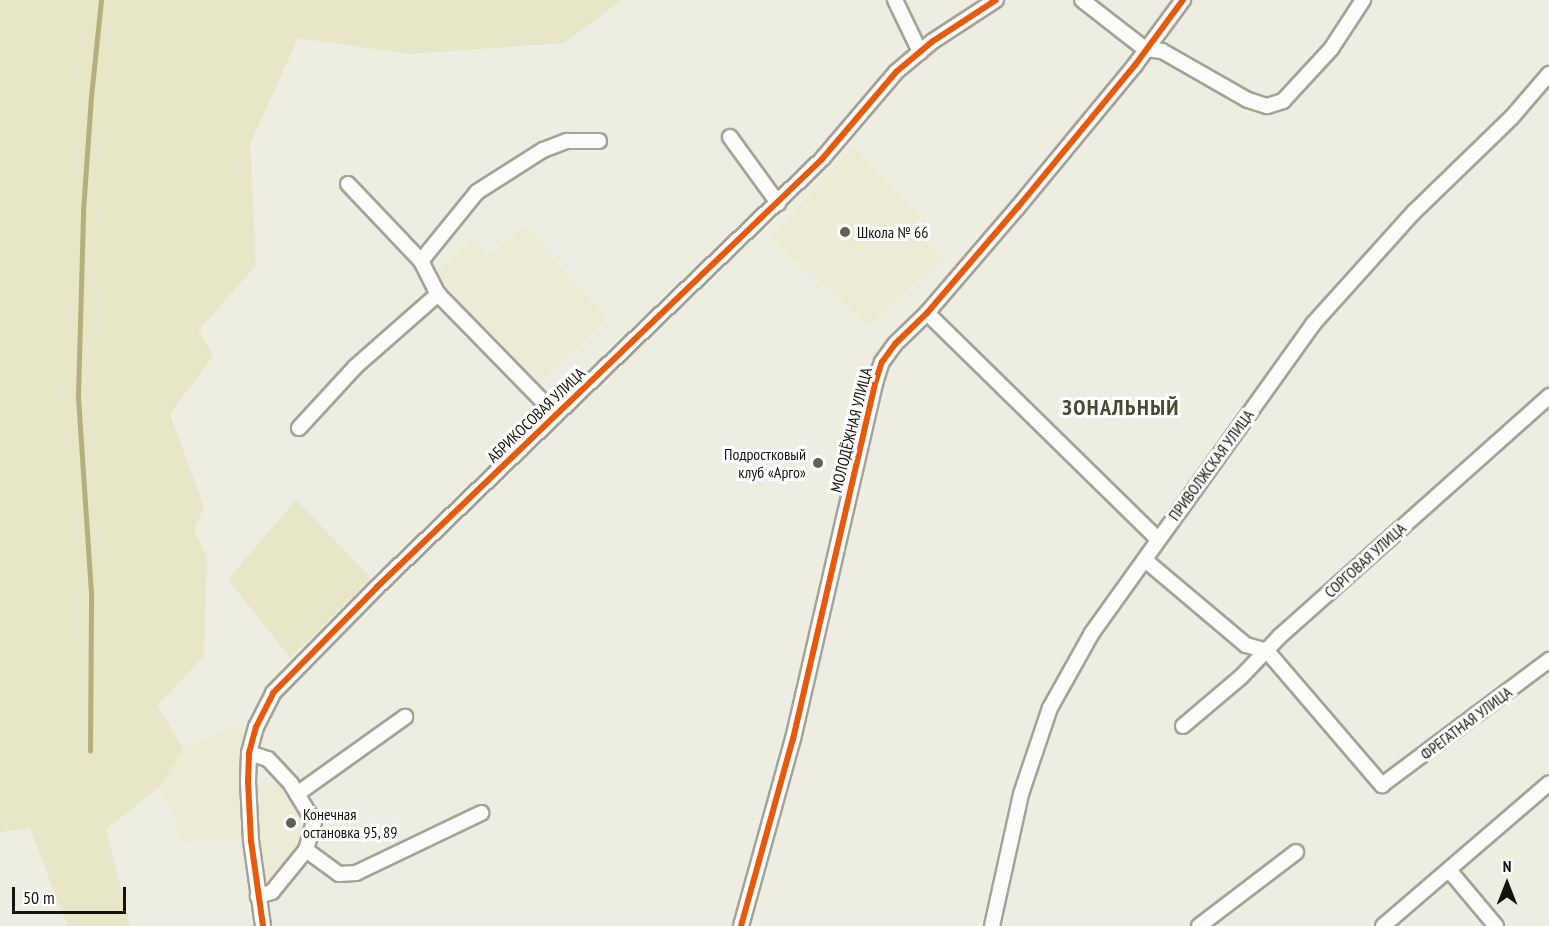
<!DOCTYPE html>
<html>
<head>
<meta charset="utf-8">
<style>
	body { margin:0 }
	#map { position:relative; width:1549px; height:926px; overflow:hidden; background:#edede1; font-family:"PT Sans Narrow",sans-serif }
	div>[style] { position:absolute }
	.built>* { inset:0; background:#ececd6 }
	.green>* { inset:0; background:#e7e6c6 }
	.stream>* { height:4.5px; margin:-2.25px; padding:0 2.25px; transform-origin:2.25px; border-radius:2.25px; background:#b3b17a }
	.roads { filter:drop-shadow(2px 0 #a3a39a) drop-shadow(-2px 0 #a3a39a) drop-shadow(0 2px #a3a39a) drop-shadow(0 -2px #a3a39a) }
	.street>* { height:14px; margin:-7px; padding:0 7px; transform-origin:7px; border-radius:7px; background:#fcfcfa }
	.cycleway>* { height:6px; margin:-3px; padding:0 3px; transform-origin:3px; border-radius:3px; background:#e8590c }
	.dots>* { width:16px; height:16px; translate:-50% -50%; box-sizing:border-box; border:3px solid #fff; border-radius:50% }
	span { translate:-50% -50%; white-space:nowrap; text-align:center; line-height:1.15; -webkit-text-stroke:6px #fff; paint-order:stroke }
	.poi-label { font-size:16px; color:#14140c }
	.left { translate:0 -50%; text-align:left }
	.right { translate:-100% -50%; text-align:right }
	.street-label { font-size:16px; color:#14140c }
	.district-label { font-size:22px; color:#484835; font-weight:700; letter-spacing:1.5px }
	.north { position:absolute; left:1477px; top:854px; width:60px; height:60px; -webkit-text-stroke:4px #fff; paint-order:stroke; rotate:0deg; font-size:16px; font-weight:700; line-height:24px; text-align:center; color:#14140c }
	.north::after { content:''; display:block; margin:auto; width:21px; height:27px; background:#14140c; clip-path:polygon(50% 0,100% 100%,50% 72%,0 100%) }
	.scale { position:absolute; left:12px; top:887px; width:114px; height:27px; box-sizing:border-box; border:3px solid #14140c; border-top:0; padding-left:8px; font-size:18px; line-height:21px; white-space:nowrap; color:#14140c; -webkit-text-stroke:4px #fff; paint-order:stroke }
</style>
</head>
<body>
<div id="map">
	<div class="built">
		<i style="clip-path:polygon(854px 146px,921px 216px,910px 227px,943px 257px,869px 327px,770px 237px)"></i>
		<i style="clip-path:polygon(523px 226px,609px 318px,539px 385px,434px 273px,472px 239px,489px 255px)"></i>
		<i style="clip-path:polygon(245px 728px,240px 760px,243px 840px,183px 841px,160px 787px,183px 748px,229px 729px)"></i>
		<i style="clip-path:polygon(261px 783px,281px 783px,304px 821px,302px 841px,273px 878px,263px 876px,258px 840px,253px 793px)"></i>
	</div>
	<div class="green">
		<i style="clip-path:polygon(0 0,622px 0,564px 43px,410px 54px,298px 38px,250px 144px,256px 265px,199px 330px,213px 356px,170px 414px,204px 507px,194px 530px,207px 557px,204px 656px,157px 706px,183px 748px,160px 787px,106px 829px,130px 926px,67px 926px,30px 828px,0 832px)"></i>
		<i style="clip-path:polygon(296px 500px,371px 578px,290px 658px,228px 579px)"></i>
	</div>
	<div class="stream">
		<i style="left:90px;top:751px;width:158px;rotate:-89.6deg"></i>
		<i style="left:91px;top:593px;width:198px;rotate:-93.8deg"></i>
		<i style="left:78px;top:395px;width:184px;rotate:-88.4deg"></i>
		<i style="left:83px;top:211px;width:114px;rotate:-86deg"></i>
		<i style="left:91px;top:97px;width:98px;rotate:-84.1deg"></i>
	</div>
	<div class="roads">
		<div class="street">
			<i style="left:895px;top:0;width:58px;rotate:64.3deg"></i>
			<i style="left:1082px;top:0;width:80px;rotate:37.9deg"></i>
			<i style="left:1145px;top:49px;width:17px;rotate:7deg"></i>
			<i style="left:1162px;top:51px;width:99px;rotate:29.7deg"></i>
			<i style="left:1248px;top:100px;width:20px;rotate:18deg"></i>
			<i style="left:1267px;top:106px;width:17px;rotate:-17deg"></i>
			<i style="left:1283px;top:101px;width:71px;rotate:-47.3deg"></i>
			<i style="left:1331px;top:49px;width:59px;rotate:-56.9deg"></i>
			<i style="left:730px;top:137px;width:82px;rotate:54deg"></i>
			<i style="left:348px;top:184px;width:106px;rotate:46.5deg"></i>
			<i style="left:421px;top:261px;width:37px;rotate:63deg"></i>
			<i style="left:438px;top:294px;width:169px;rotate:45.7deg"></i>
			<i style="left:421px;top:261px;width:89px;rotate:-50.9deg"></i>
			<i style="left:477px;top:192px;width:78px;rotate:-32.5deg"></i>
			<i style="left:543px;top:150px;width:26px;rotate:-21deg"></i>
			<i style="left:567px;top:141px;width:32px"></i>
			<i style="left:927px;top:313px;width:323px;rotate:44.4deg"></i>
			<i style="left:299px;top:428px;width:83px;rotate:-47.4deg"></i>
			<i style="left:355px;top:367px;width:111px;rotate:-41.3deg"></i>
			<i style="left:1145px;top:560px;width:132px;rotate:40.1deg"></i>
			<i style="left:1246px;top:645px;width:22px;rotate:16deg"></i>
			<i style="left:1267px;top:651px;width:177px;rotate:49.4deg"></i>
			<i style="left:1382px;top:785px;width:209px;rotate:-36.8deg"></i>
			<i style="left:1183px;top:726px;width:76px;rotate:-40.2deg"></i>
			<i style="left:1241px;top:677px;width:57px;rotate:-46.4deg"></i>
			<i style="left:1280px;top:636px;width:361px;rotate:-41.7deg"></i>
			<i style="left:249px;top:753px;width:20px;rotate:18deg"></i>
			<i style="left:268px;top:759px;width:34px;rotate:47deg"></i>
			<i style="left:291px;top:784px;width:44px;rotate:58.8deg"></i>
			<i style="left:314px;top:822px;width:29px;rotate:106deg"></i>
			<i style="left:306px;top:850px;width:54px;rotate:129deg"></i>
			<i style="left:272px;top:892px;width:15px;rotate:164deg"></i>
			<i style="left:297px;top:794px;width:133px;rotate:-35.5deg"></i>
			<i style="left:306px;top:850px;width:41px;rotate:36deg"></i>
			<i style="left:339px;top:874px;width:17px;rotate:-3deg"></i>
			<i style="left:356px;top:873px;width:139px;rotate:-25.6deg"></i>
			<i style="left:1449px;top:870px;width:73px;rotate:50deg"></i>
			<i style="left:263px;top:926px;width:86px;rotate:-98deg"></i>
			<i style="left:251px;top:841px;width:59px;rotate:-92.9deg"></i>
			<i style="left:248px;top:782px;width:29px;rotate:-88deg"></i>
			<i style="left:249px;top:753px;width:27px;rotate:-75deg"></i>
			<i style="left:256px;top:727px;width:38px;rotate:-63deg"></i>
			<i style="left:273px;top:693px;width:148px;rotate:-45.5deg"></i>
			<i style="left:377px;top:587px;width:617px;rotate:-43.88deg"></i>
			<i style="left:822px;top:159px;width:114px;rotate:-49.6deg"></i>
			<i style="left:896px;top:72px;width:48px;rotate:-40deg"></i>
			<i style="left:933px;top:41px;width:75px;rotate:-33.1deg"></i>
			<i style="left:741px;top:926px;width:194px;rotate:-74.5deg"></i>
			<i style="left:793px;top:739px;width:368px;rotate:-77deg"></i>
			<i style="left:876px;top:380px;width:19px;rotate:-72deg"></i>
			<i style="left:882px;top:362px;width:22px;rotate:-54deg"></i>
			<i style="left:895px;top:344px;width:45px;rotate:-44.1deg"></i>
			<i style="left:927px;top:313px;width:140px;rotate:-49.4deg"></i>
			<i style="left:1018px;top:207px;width:184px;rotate:-50.5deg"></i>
			<i style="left:1135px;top:65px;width:81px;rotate:-53.6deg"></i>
			<i style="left:992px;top:926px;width:135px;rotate:-77.6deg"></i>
			<i style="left:1021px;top:794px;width:91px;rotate:-71.4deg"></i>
			<i style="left:1050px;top:708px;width:86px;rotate:-60.8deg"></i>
			<i style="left:1092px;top:633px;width:380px;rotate:-54.4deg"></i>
			<i style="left:1313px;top:324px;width:151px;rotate:-48deg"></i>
			<i style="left:1414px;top:212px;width:136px;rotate:-44.1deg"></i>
			<i style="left:1512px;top:117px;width:57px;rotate:-49.3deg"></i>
			<i style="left:1199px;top:926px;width:122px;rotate:-37.3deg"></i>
			<i style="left:1383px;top:926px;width:219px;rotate:-40.7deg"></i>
		</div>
	</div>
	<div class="cycleway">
		<i style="left:263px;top:926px;width:86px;rotate:-98deg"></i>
		<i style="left:251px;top:841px;width:59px;rotate:-92.9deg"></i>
		<i style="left:248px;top:782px;width:29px;rotate:-88deg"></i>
		<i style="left:249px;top:753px;width:27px;rotate:-75deg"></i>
		<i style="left:256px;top:727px;width:38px;rotate:-63deg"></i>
		<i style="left:273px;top:693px;width:148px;rotate:-45.5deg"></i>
		<i style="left:377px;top:587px;width:617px;rotate:-43.88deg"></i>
		<i style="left:822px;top:159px;width:114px;rotate:-49.6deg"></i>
		<i style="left:896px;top:72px;width:48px;rotate:-40deg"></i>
		<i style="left:933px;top:41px;width:75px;rotate:-33.1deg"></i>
		<i style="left:741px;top:926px;width:194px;rotate:-74.5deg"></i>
		<i style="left:793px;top:739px;width:368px;rotate:-77deg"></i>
		<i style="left:876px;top:380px;width:19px;rotate:-72deg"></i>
		<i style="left:882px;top:362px;width:22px;rotate:-54deg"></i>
		<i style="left:895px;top:344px;width:45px;rotate:-44.1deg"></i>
		<i style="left:927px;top:313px;width:140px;rotate:-49.4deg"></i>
		<i style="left:1018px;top:207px;width:184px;rotate:-50.5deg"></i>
		<i style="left:1135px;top:65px;width:81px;rotate:-53.6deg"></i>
	</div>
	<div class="dots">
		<i style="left:845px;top:232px;background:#606057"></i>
		<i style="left:818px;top:463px;background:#606057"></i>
		<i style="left:291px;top:823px;background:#606057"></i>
	</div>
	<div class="poi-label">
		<span class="left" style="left:857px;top:232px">Школа № 66</span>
		<span class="right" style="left:806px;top:463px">Подростковый<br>клуб «Арго»</span>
		<span class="left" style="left:303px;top:823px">Конечная<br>остановка 95, 89</span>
	</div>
	<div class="street-label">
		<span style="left:536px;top:415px;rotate:-44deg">АБРИКОСОВАЯ УЛИЦА</span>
		<span style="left:851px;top:430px;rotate:-76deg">МОЛОДЁЖНАЯ УЛИЦА</span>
		<span style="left:1211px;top:465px;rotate:-54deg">ПРИВОЛЖСКАЯ УЛИЦА</span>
		<span style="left:1365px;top:560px;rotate:-42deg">СОРГОВАЯ УЛИЦА</span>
		<span style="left:1466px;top:723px;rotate:-37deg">ФРЕГАТНАЯ УЛИЦА</span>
	</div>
	<div class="district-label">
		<span style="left:1121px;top:408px">ЗОНАЛЬНЫЙ</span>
	</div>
	<div class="north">N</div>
	<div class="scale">50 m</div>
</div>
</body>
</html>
